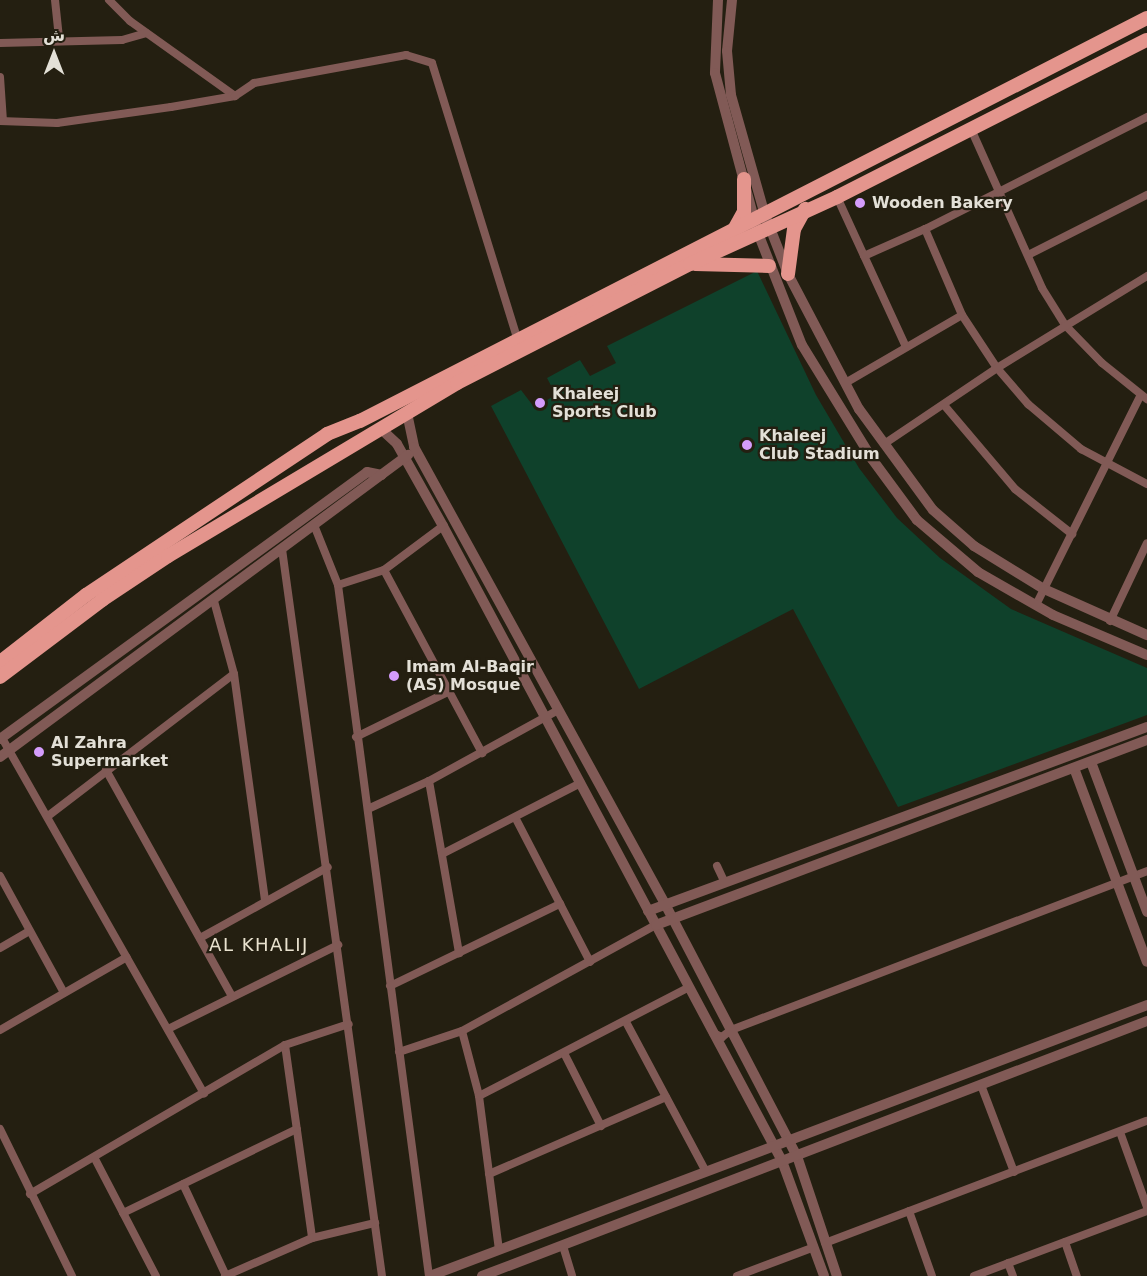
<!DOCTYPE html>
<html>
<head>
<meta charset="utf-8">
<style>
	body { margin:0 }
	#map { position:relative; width:1147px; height:1276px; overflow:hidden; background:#241f11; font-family:"DejaVu Sans","Noto Sans Arabic",sans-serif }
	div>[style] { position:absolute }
	.green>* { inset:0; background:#0f412b }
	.minor>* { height:8px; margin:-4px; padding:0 4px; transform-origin:4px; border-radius:4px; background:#815a56 }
	.tertiary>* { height:10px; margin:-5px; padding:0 5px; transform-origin:5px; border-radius:5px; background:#815a56 }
	.primary>* { height:14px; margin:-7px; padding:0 7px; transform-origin:7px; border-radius:7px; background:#e4958d }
	.dots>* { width:16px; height:16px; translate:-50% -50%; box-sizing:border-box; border:3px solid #241f11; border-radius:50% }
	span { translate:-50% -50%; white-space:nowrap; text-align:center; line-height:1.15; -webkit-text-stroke:4.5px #241f11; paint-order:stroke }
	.poi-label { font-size:16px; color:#e3e0d7; font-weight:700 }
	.left { translate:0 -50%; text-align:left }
	.neighbourhood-label { font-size:18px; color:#e9e2cf; letter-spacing:1.5px }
	.north { position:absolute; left:24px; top:24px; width:60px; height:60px; -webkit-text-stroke:4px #241f11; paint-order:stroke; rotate:0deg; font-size:16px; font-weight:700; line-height:24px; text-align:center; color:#e3e0d7 }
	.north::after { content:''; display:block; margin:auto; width:21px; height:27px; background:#e3e0d7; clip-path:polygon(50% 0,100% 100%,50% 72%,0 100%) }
</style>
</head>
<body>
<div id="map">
	<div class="green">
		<i style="clip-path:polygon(757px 271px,816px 395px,859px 468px,897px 518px,940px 558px,1011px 609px,1147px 668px,1147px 715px,898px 807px,793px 609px,639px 689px,491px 406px,521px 390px,534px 407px,556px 395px,547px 378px,580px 360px,590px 376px,616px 363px,607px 346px)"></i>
	</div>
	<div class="minor">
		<i style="left:55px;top:0;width:39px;rotate:84deg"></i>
		<i style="left:109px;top:0;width:30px;rotate:45deg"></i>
		<i style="left:130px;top:21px;width:129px;rotate:35.5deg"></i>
		<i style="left:0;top:43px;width:122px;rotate:-1.4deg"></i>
		<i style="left:122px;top:40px;width:25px;rotate:-16deg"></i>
		<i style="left:0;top:77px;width:44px;rotate:86.1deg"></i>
		<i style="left:1147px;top:117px;width:249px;rotate:153.2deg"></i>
		<i style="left:925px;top:229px;width:94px;rotate:66.7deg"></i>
		<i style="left:962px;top:315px;width:64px;rotate:56.6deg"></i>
		<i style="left:997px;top:368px;width:48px;rotate:49.3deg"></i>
		<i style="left:1028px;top:404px;width:70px;rotate:40.3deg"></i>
		<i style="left:1081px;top:449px;width:75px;rotate:27.9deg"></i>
		<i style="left:0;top:121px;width:57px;rotate:2deg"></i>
		<i style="left:57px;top:123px;width:115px;rotate:-8deg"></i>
		<i style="left:171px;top:107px;width:65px;rotate:-9.8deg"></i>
		<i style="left:235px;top:96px;width:23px;rotate:-34deg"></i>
		<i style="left:254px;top:83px;width:155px;rotate:-10.4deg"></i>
		<i style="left:406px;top:55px;width:27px;rotate:17deg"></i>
		<i style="left:432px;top:63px;width:290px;rotate:72.8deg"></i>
		<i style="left:971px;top:129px;width:174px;rotate:65.9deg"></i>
		<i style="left:1042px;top:288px;width:44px;rotate:58.1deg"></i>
		<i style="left:1065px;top:325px;width:53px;rotate:45.8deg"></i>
		<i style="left:1102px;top:363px;width:58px;rotate:38.7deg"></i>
		<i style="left:837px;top:197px;width:165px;rotate:65.3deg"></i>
		<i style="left:1028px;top:255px;width:133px;rotate:-26.8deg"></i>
		<i style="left:864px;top:256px;width:67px;rotate:-23.9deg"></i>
		<i style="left:847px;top:382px;width:133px;rotate:-30.2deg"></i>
		<i style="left:944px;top:405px;width:110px;rotate:49.8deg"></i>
		<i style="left:1015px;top:489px;width:73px;rotate:38.3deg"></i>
		<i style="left:884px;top:444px;width:136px;rotate:-33.9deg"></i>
		<i style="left:997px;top:368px;width:176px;rotate:-31.5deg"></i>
		<i style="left:314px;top:525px;width:65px;rotate:68.2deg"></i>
		<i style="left:338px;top:585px;width:697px;rotate:82.5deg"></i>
		<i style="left:282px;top:549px;width:734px;rotate:82.17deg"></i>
		<i style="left:384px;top:570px;width:208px;rotate:61.8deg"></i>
		<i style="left:338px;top:585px;width:48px;rotate:-18.1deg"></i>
		<i style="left:384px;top:570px;width:74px;rotate:-36.7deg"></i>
		<i style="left:214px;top:601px;width:76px;rotate:74.7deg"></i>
		<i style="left:234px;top:674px;width:227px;rotate:82.2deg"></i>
		<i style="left:1036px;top:605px;width:233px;rotate:-63.5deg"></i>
		<i style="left:1110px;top:621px;width:86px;rotate:-64.6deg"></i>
		<i style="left:356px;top:737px;width:102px;rotate:-26.1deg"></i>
		<i style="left:2px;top:738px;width:409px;rotate:60.4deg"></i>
		<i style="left:106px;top:770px;width:257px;rotate:60.9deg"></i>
		<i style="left:429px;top:781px;width:175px;rotate:80.1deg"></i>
		<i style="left:370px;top:808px;width:65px;rotate:-24.6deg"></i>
		<i style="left:429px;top:781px;width:147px;rotate:-28.8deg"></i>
		<i style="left:48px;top:816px;width:234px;rotate:-37.4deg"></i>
		<i style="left:516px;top:819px;width:161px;rotate:62.6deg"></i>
		<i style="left:442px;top:854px;width:156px;rotate:-27.1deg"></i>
		<i style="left:717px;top:866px;width:17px;rotate:65deg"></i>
		<i style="left:0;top:876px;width:133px;rotate:61.3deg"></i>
		<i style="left:200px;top:938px;width:146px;rotate:-29deg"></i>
		<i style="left:0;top:948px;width:34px;rotate:-30deg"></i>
		<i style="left:390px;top:986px;width:189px;rotate:-25.8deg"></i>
		<i style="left:626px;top:1022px;width:170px;rotate:61.9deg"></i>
		<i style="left:168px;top:1029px;width:190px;rotate:-26.3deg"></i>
		<i style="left:0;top:1030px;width:146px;rotate:-29.9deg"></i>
		<i style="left:462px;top:1031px;width:67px;rotate:75.3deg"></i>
		<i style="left:479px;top:1096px;width:155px;rotate:82.6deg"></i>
		<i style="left:713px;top:1033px;width:10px;rotate:24deg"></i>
		<i style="left:722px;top:1037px;width:11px;rotate:-38deg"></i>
		<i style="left:731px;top:1030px;width:445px;rotate:-20.9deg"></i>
		<i style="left:285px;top:1045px;width:195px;rotate:82deg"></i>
		<i style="left:399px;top:1052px;width:66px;rotate:-18.4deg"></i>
		<i style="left:462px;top:1031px;width:221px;rotate:-28.7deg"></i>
		<i style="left:564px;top:1053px;width:82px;rotate:63.1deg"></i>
		<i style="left:981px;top:1085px;width:93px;rotate:69.2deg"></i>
		<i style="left:479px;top:1096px;width:237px;rotate:-27.4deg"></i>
		<i style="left:0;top:1129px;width:164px;rotate:63.9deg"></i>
		<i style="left:1120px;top:1132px;width:80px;rotate:70.2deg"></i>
		<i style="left:94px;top:1157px;width:134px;rotate:62.5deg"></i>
		<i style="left:489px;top:1174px;width:193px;rotate:-23.5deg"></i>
		<i style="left:183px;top:1184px;width:102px;rotate:64.9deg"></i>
		<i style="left:30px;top:1194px;width:295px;rotate:-30.3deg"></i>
		<i style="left:285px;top:1045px;width:67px;rotate:-18.2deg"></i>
		<i style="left:909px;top:1211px;width:69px;rotate:70.5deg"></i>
		<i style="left:123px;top:1213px;width:193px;rotate:-25.8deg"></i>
		<i style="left:1065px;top:1242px;width:36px;rotate:71deg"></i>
		<i style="left:825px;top:1243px;width:344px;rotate:-20.8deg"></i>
		<i style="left:563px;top:1246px;width:31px;rotate:73deg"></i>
		<i style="left:1008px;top:1263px;width:14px;rotate:69deg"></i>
		<i style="left:225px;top:1276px;width:95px;rotate:-23.6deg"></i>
		<i style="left:312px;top:1238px;width:65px;rotate:-13.4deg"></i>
		<i style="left:737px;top:1276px;width:82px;rotate:-20.6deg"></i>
		<i style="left:974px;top:1276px;width:185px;rotate:-20.6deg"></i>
	</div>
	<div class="tertiary">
		<i style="left:718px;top:0;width:73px;rotate:92.4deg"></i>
		<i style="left:715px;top:73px;width:166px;rotate:75deg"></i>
		<i style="left:758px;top:233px;width:120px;rotate:68.6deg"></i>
		<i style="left:802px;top:345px;width:134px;rotate:58.4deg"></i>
		<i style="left:872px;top:459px;width:76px;rotate:53.6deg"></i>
		<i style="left:917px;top:520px;width:80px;rotate:40.4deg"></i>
		<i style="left:978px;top:572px;width:86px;rotate:29.8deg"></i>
		<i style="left:1053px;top:615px;width:102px;rotate:23.1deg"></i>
		<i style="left:732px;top:0;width:51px;rotate:95.6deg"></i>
		<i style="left:727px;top:51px;width:44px;rotate:84.8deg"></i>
		<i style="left:731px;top:95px;width:125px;rotate:74.2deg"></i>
		<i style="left:765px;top:215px;width:63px;rotate:68.7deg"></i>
		<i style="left:788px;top:274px;width:153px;rotate:62.3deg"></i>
		<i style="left:859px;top:409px;width:125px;rotate:53.8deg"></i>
		<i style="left:933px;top:510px;width:55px;rotate:41.3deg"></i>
		<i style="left:974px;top:546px;width:82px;rotate:31.6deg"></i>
		<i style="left:1044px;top:589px;width:113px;rotate:24.1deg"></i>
		<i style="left:407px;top:413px;width:35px;rotate:78deg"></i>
		<i style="left:414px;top:447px;width:519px;rotate:61.21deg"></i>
		<i style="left:664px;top:902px;width:287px;rotate:62.4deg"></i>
		<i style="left:797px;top:1156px;width:126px;rotate:71.6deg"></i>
		<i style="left:380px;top:428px;width:23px;rotate:43deg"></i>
		<i style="left:397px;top:444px;width:94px;rotate:60.7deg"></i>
		<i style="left:443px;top:526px;width:720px;rotate:61.9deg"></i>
		<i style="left:782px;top:1161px;width:122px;rotate:69.9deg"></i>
		<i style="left:0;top:739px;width:454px;rotate:-36deg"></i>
		<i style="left:367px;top:472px;width:15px;rotate:11deg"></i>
		<i style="left:0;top:757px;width:508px;rotate:-36.51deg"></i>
		<i style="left:1091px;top:762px;width:160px;rotate:69.5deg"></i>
		<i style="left:1074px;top:768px;width:207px;rotate:69.4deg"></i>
		<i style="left:648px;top:911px;width:532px;rotate:-20.24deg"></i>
		<i style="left:656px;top:925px;width:525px;rotate:-20.65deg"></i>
		<i style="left:430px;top:1276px;width:767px;rotate:-20.7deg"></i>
		<i style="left:482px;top:1276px;width:712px;rotate:-20.98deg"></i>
	</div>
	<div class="primary">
		<i style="left:735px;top:228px;width:18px;rotate:-61deg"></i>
		<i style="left:744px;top:212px;width:33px;rotate:-90deg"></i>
		<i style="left:695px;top:264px;width:74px;rotate:1.5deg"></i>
		<i style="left:788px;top:274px;width:45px;rotate:-82.4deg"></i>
		<i style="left:794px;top:229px;width:23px;rotate:-61deg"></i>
		<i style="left:0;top:662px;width:109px;rotate:-37.9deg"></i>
		<i style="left:86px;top:595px;width:290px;rotate:-33.7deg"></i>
		<i style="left:327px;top:434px;width:35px;rotate:-22deg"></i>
		<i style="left:360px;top:421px;width:884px;rotate:-27.12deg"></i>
		<i style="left:0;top:677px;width:128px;rotate:-37deg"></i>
		<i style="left:102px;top:600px;width:79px;rotate:-33.7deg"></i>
		<i style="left:168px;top:556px;width:337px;rotate:-30.9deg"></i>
		<i style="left:457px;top:383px;width:262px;rotate:-27.1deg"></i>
		<i style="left:690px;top:264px;width:162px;rotate:-24.5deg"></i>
		<i style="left:837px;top:197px;width:347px;rotate:-26.9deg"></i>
	</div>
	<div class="dots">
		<i style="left:860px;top:203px;background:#d49cfc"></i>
		<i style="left:540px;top:403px;background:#d49cfc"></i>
		<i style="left:747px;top:445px;background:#d49cfc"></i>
		<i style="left:394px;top:676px;background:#d49cfc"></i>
		<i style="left:39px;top:752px;background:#d49cfc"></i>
	</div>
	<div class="poi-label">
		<span class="left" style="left:872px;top:203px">Wooden Bakery</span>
		<span class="left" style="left:552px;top:403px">Khaleej<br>Sports Club</span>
		<span class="left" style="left:759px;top:445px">Khaleej<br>Club Stadium</span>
		<span class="left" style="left:406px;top:676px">Imam Al-Baqir<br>(AS) Mosque</span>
		<span class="left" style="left:51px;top:752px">Al Zahra<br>Supermarket</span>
	</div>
	<div class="neighbourhood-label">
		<span style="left:259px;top:945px">AL KHALIJ</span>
	</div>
	<div class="north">ش</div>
</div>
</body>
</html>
